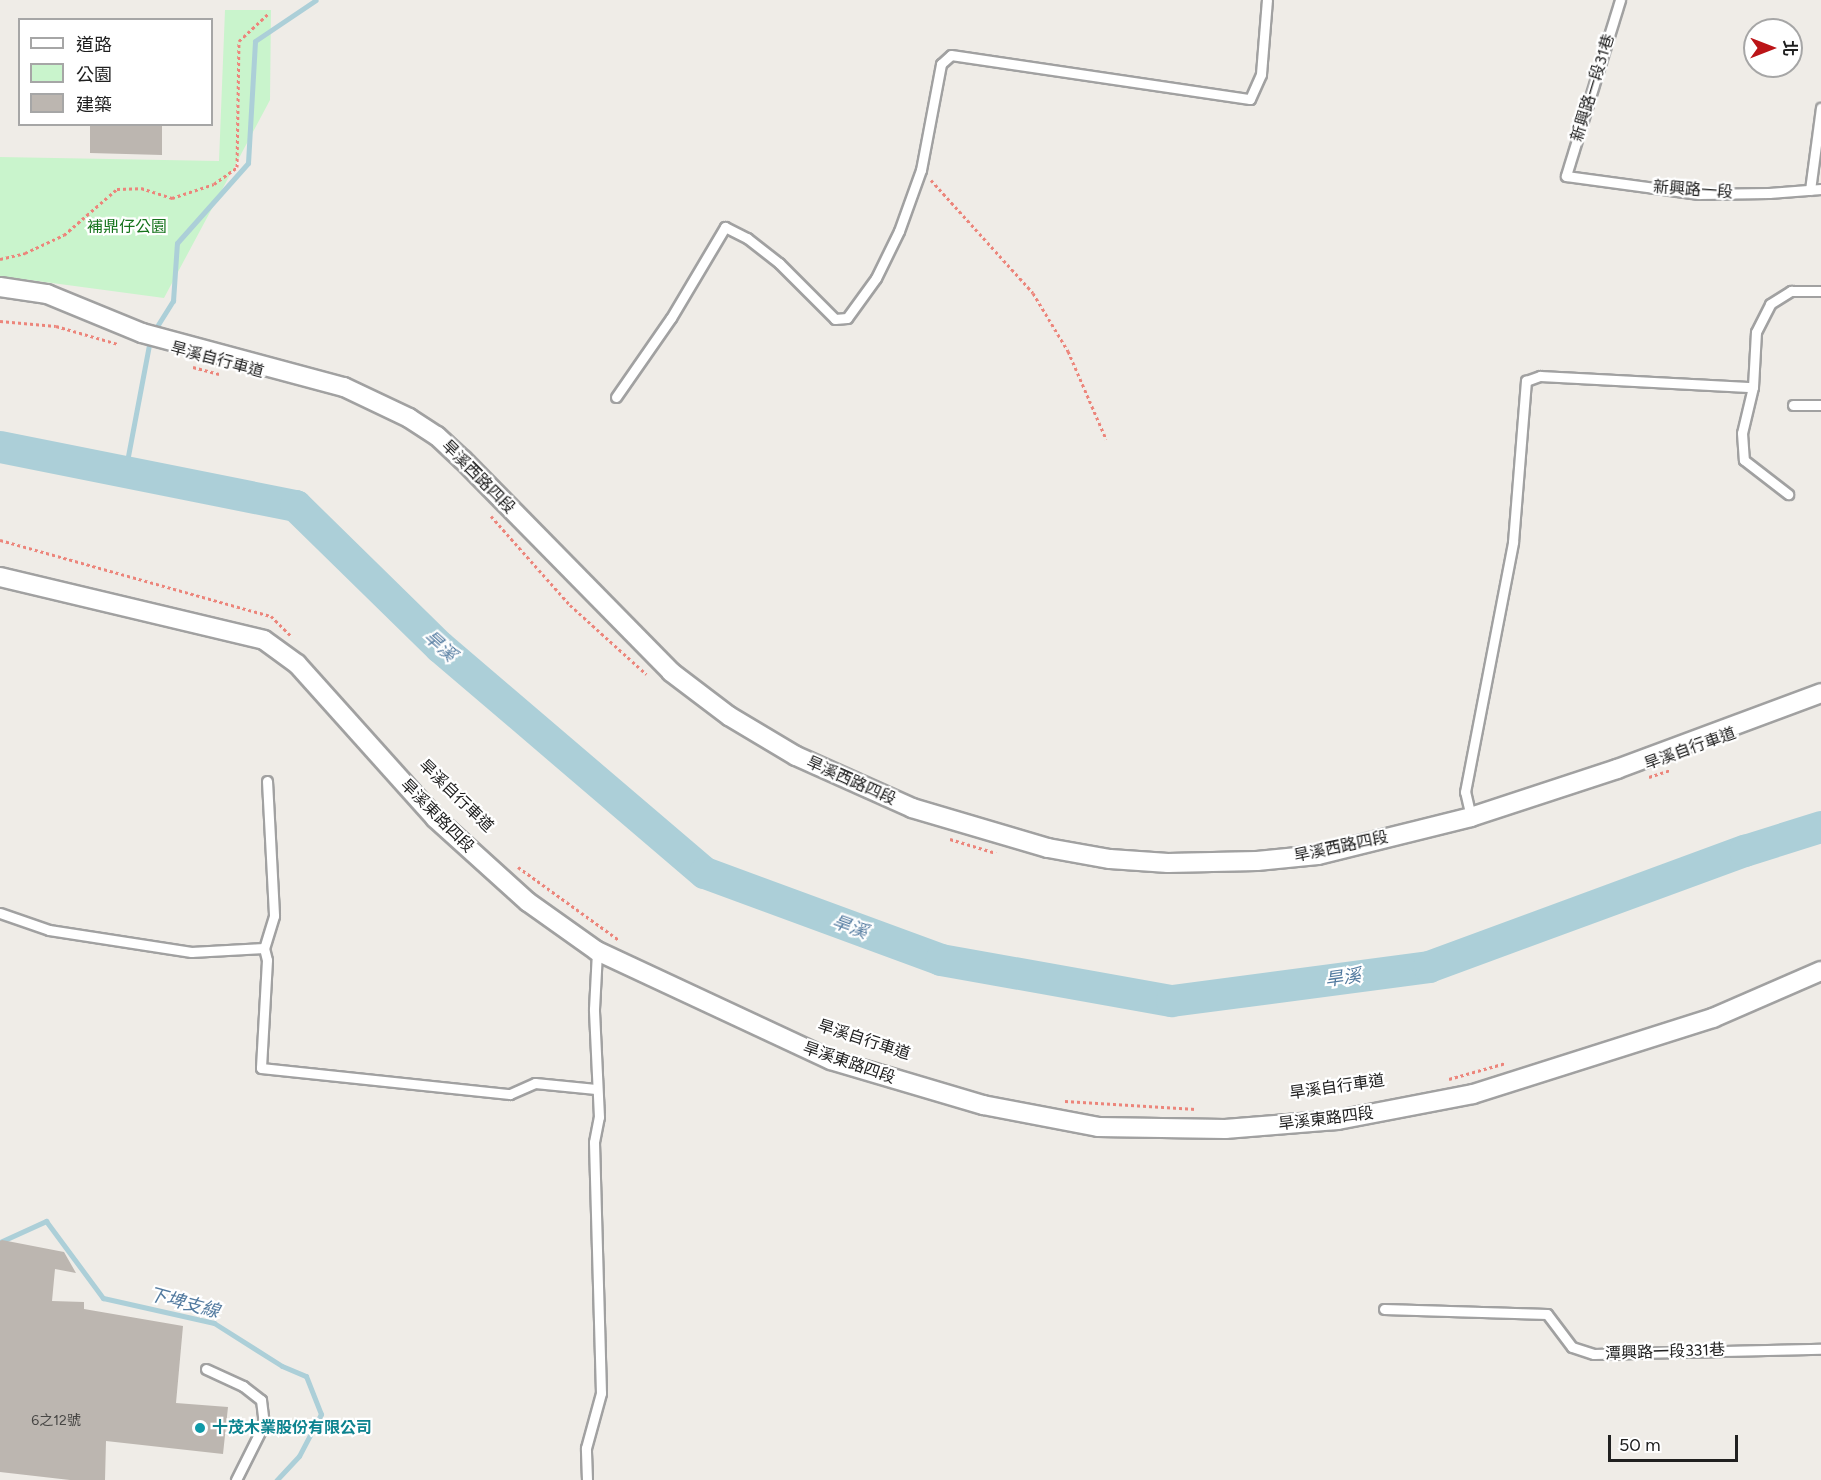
<!DOCTYPE html>
<html>
<head>
<meta charset="utf-8">
<style>
	body { margin:0 }
	#map { position:relative; width:1821px; height:1480px; overflow:hidden; background:#efece7; font-family:Figtree,"Noto Sans TC",sans-serif }
	div>[style] { position:absolute }
	.park>* { inset:0; background:#c9f4cc }
	.stream>* { height:5px; margin:-2.5px; padding:0 2.5px; transform-origin:2.5px; border-radius:2.5px; background:#accfd8 }
	.river>* { height:32px; margin:-16px; padding:0 16px; transform-origin:16px; border-radius:16px; background:#accfd8 }
	.building>* { inset:0; background:#bcb6b0 }
	.path>* { height:3px; margin-top:-1.5px; transform-origin:0; background:repeating-linear-gradient(90deg,#ec857b 0 3px,transparent 0 6px) }
	.roads { filter:drop-shadow(2px 0 #a1a1a1) drop-shadow(-2px 0 #a1a1a1) drop-shadow(0 2px #a1a1a1) drop-shadow(0 -2px #a1a1a1) }
	.service>* { height:9px; margin:-4.5px; padding:0 4.5px; transform-origin:4.5px; border-radius:4.5px; background:#fff }
	.minor>* { height:18px; margin:-9px; padding:0 9px; transform-origin:9px; border-radius:9px; background:#fff }
	.dots>* { width:16px; height:16px; translate:-50% -50%; box-sizing:border-box; border:3px solid #fff; border-radius:50% }
	span { translate:-50% -50%; white-space:nowrap; text-align:center; line-height:1.15; -webkit-text-stroke:4.5px #fff; paint-order:stroke }
	.number-label { font-size:14px; color:#474644 }
	.number-label span { -webkit-text-stroke-width:0 }
	.street-label { font-size:16px; color:#202020 }
	.park-label { font-size:16px; color:#17741d }
	.culture-label { font-size:16px; color:#0d838f; font-weight:700 }
	.left { translate:0 -50%; text-align:left }
	.water-label { font-size:18px; color:#527a9f; font-style:italic }
	.legend { position:absolute; left:18px; top:18px; width:195px; height:108px; box-sizing:border-box; background:#fff; border:2px solid #a6a6a6; margin:0; padding:8px 10px; list-style:none; font-size:18px; color:#202020 }
	.legend li { display:flex; align-items:center; gap:12px; height:30px }
	.legend b { width:30px; border:2px solid #a6a6a6 }
	.north { position:absolute; left:1743px; top:18px; width:60px; height:60px; box-sizing:border-box; background:#fff; border:2px solid #a6a6a6; border-radius:50%; rotate:90deg; font-size:16px; font-weight:700; line-height:24px; text-align:center; color:#202020 }
	.north::after { content:''; display:block; margin:auto; width:21px; height:27px; background:#bb1417; clip-path:polygon(50% 0,100% 100%,50% 72%,0 100%) }
	.scale { position:absolute; left:1608px; top:1435px; width:130px; height:27px; box-sizing:border-box; border:3px solid #202020; border-top:0; padding-left:8px; font-size:18px; line-height:21px; white-space:nowrap; color:#202020; -webkit-text-stroke:4px #fff; paint-order:stroke }
</style>
</head>
<body>
<div id="map">
	<div class="park">
		<i style="clip-path:polygon(225px 10px,271px 10px,270px 100px,164px 298px,0 276px,0 157px,219px 161px)"></i>
	</div>
	<div class="stream">
		<i style="left:154px;top:331px;width:36px;rotate:-58deg"></i>
		<i style="left:173px;top:301px;width:58px;rotate:-86.1deg"></i>
		<i style="left:177px;top:243px;width:107px;rotate:-48.4deg"></i>
		<i style="left:248px;top:163px;width:122px;rotate:-86.7deg"></i>
		<i style="left:255px;top:41px;width:73px;rotate:-33.9deg"></i>
		<i style="left:125px;top:472px;width:134px;rotate:-79.3deg"></i>
		<i style="left:0;top:1242px;width:51px;rotate:-24.5deg"></i>
		<i style="left:46px;top:1221px;width:96px;rotate:53.5deg"></i>
		<i style="left:103px;top:1298px;width:114px;rotate:12.7deg"></i>
		<i style="left:214px;top:1323px;width:80px;rotate:32.3deg"></i>
		<i style="left:282px;top:1366px;width:26px;rotate:23deg"></i>
		<i style="left:306px;top:1376px;width:41px;rotate:68.5deg"></i>
		<i style="left:321px;top:1414px;width:47px;rotate:117.6deg"></i>
		<i style="left:299px;top:1456px;width:33px;rotate:133deg"></i>
	</div>
	<div class="river">
		<i style="left:0;top:447px;width:302px;rotate:11.3deg"></i>
		<i style="left:296px;top:506px;width:202px;rotate:44.4deg"></i>
		<i style="left:440px;top:647px;width:348px;rotate:40.5deg"></i>
		<i style="left:705px;top:873px;width:252px;rotate:20.2deg"></i>
		<i style="left:941px;top:960px;width:235px;rotate:10.1deg"></i>
		<i style="left:1172px;top:1001px;width:259px;rotate:-7.5deg"></i>
		<i style="left:1429px;top:967px;width:337px;rotate:-20.2deg"></i>
		<i style="left:1745px;top:851px;width:80px;rotate:-17.5deg"></i>
	</div>
	<div class="building">
		<i style="clip-path:polygon(90px 124px,162px 124px,162px 155px,90px 153px)"></i>
		<i style="clip-path:polygon(2px 1240px,64px 1252px,76px 1273px,55px 1269px,52px 1301px,84px 1302px,84px 1309px,183px 1326px,176px 1403px,228px 1407px,223px 1454px,106px 1441px,105px 1480px,70px 1480px,0 1472px,0 1241px)"></i>
	</div>
	<div class="path">
		<i style="left:931px;top:180px;width:152px;rotate:47.9deg"></i>
		<i style="left:1033px;top:293px;width:68px;rotate:58.9deg"></i>
		<i style="left:1068px;top:351px;width:96px;rotate:66.6deg"></i>
		<i style="left:0;top:259px;width:26px;rotate:-13deg"></i>
		<i style="left:25px;top:253px;width:43px;rotate:-24.8deg"></i>
		<i style="left:64px;top:235px;width:70px;rotate:-41deg"></i>
		<i style="left:117px;top:189px;width:24px;rotate:-2deg"></i>
		<i style="left:141px;top:188px;width:33px;rotate:18deg"></i>
		<i style="left:172px;top:198px;width:44px;rotate:-18.4deg"></i>
		<i style="left:214px;top:184px;width:29px;rotate:-36deg"></i>
		<i style="left:237px;top:167px;width:126px;rotate:-89.1deg"></i>
		<i style="left:239px;top:41px;width:40px;rotate:-43deg"></i>
		<i style="left:0;top:321px;width:56px;rotate:5.1deg"></i>
		<i style="left:56px;top:326px;width:65px;rotate:16.2deg"></i>
		<i style="left:193px;top:367px;width:27px;rotate:15deg"></i>
		<i style="left:491px;top:516px;width:119px;rotate:48.4deg"></i>
		<i style="left:570px;top:605px;width:103px;rotate:42.2deg"></i>
		<i style="left:0;top:540px;width:281px;rotate:15.7deg"></i>
		<i style="left:271px;top:616px;width:28px;rotate:45deg"></i>
		<i style="left:1649px;top:777px;width:23px;rotate:-18deg"></i>
		<i style="left:950px;top:839px;width:48px;rotate:16.9deg"></i>
		<i style="left:518px;top:867px;width:125px;rotate:35.9deg"></i>
		<i style="left:1449px;top:1079px;width:59px;rotate:-15.7deg"></i>
		<i style="left:1065px;top:1101px;width:131px;rotate:3.5deg"></i>
	</div>
	<div class="roads">
		<div class="service">
			<i style="left:1620px;top:0;width:184px;rotate:107.1deg"></i>
			<i style="left:1566px;top:176px;width:134px;rotate:7.7deg"></i>
			<i style="left:1699px;top:194px;width:70px;rotate:-0.8deg"></i>
			<i style="left:1769px;top:193px;width:52px;rotate:-4.4deg"></i>
			<i style="left:1810px;top:190px;width:83px;rotate:-82.4deg"></i>
			<i style="left:1753px;top:387px;width:47px;rotate:103.4deg"></i>
			<i style="left:1742px;top:433px;width:27px;rotate:86deg"></i>
			<i style="left:1744px;top:460px;width:56px;rotate:37.7deg"></i>
			<i style="left:616px;top:397px;width:96px;rotate:-55.2deg"></i>
			<i style="left:671px;top:318px;width:106px;rotate:-59.3deg"></i>
			<i style="left:725px;top:227px;width:25px;rotate:27deg"></i>
			<i style="left:747px;top:238px;width:41px;rotate:38deg"></i>
			<i style="left:779px;top:263px;width:79px;rotate:45deg"></i>
			<i style="left:835px;top:319px;width:12px;rotate:-5deg"></i>
			<i style="left:847px;top:318px;width:49px;rotate:-54.1deg"></i>
			<i style="left:876px;top:278px;width:52px;rotate:-63.9deg"></i>
			<i style="left:899px;top:231px;width:65px;rotate:-70.2deg"></i>
			<i style="left:921px;top:170px;width:108px;rotate:-79.3deg"></i>
			<i style="left:941px;top:64px;width:13px;rotate:-42deg"></i>
			<i style="left:951px;top:55px;width:302px;rotate:8.4deg"></i>
			<i style="left:1250px;top:99px;width:27px;rotate:-66deg"></i>
			<i style="left:1261px;top:74px;width:74px;rotate:-85.4deg"></i>
			<i style="left:1793px;top:405px;width:28px"></i>
			<i style="left:267px;top:781px;width:135px;rotate:87deg"></i>
			<i style="left:274px;top:916px;width:34px;rotate:107deg"></i>
			<i style="left:264px;top:948px;width:12px;rotate:76deg"></i>
			<i style="left:267px;top:960px;width:108px;rotate:93.2deg"></i>
			<i style="left:261px;top:1068px;width:250px;rotate:6deg"></i>
			<i style="left:510px;top:1094px;width:27px;rotate:-24deg"></i>
			<i style="left:535px;top:1083px;width:61px;rotate:5.6deg"></i>
			<i style="left:1471px;top:817px;width:26px;rotate:-103deg"></i>
			<i style="left:1465px;top:792px;width:255px;rotate:-79.1deg"></i>
			<i style="left:1513px;top:542px;width:162px;rotate:-85.4deg"></i>
			<i style="left:1526px;top:381px;width:15px;rotate:-20deg"></i>
			<i style="left:1540px;top:376px;width:213px;rotate:3deg"></i>
			<i style="left:1753px;top:387px;width:55px;rotate:-86.9deg"></i>
			<i style="left:1756px;top:332px;width:31px;rotate:-63deg"></i>
			<i style="left:1770px;top:304px;width:25px;rotate:-32deg"></i>
			<i style="left:1791px;top:291px;width:30px"></i>
			<i style="left:0;top:913px;width:52px;rotate:19.1deg"></i>
			<i style="left:49px;top:930px;width:144px;rotate:8.8deg"></i>
			<i style="left:191px;top:952px;width:73px;rotate:-3.1deg"></i>
			<i style="left:1384px;top:1309px;width:163px;rotate:1.8deg"></i>
			<i style="left:1547px;top:1314px;width:41px;rotate:52.9deg"></i>
			<i style="left:1572px;top:1347px;width:23px;rotate:18deg"></i>
			<i style="left:1594px;top:1354px;width:227px;rotate:-1.3deg"></i>
			<i style="left:206px;top:1369px;width:41px;rotate:24.7deg"></i>
			<i style="left:243px;top:1386px;width:23px;rotate:38deg"></i>
			<i style="left:261px;top:1400px;width:24px;rotate:83deg"></i>
			<i style="left:264px;top:1424px;width:63px;rotate:116.6deg"></i>
			<i style="left:587px;top:1480px;width:32px;rotate:-92deg"></i>
			<i style="left:586px;top:1448px;width:57px;rotate:-74.7deg"></i>
			<i style="left:601px;top:1393px;width:251px;rotate:-91.6deg"></i>
			<i style="left:594px;top:1142px;width:25px;rotate:-79deg"></i>
			<i style="left:599px;top:1117px;width:108px;rotate:-92.7deg"></i>
			<i style="left:594px;top:1009px;width:58px;rotate:-87deg"></i>
		</div>
		<div class="minor">
			<i style="left:0;top:287px;width:48px;rotate:8.5deg"></i>
			<i style="left:47px;top:294px;width:103px;rotate:22.3deg"></i>
			<i style="left:142px;top:333px;width:209px;rotate:15deg"></i>
			<i style="left:344px;top:387px;width:72px;rotate:25.5deg"></i>
			<i style="left:409px;top:418px;width:33px;rotate:33deg"></i>
			<i style="left:437px;top:436px;width:35px;rotate:43deg"></i>
			<i style="left:463px;top:460px;width:297px;rotate:45.5deg"></i>
			<i style="left:671px;top:672px;width:73px;rotate:37.2deg"></i>
			<i style="left:729px;top:716px;width:78px;rotate:30.8deg"></i>
			<i style="left:796px;top:756px;width:127px;rotate:24.1deg"></i>
			<i style="left:912px;top:808px;width:142px;rotate:16.4deg"></i>
			<i style="left:1048px;top:848px;width:63px;rotate:10.1deg"></i>
			<i style="left:1110px;top:859px;width:58px;rotate:3.9deg"></i>
			<i style="left:1168px;top:863px;width:89px;rotate:-1.3deg"></i>
			<i style="left:1257px;top:861px;width:61px;rotate:-5.6deg"></i>
			<i style="left:1318px;top:855px;width:158px;rotate:-13.9deg"></i>
			<i style="left:1471px;top:817px;width:154px;rotate:-18.2deg"></i>
			<i style="left:1617px;top:769px;width:218px;rotate:-20.4deg"></i>
			<i style="left:0;top:577px;width:271px;rotate:13.4deg"></i>
			<i style="left:264px;top:640px;width:41px;rotate:36deg"></i>
			<i style="left:297px;top:664px;width:207px;rotate:48.1deg"></i>
			<i style="left:435px;top:818px;width:125px;rotate:42.1deg"></i>
			<i style="left:528px;top:902px;width:85px;rotate:35.4deg"></i>
			<i style="left:597px;top:951px;width:258px;rotate:25deg"></i>
			<i style="left:831px;top:1060px;width:159px;rotate:16.5deg"></i>
			<i style="left:983px;top:1105px;width:117px;rotate:10.8deg"></i>
			<i style="left:1098px;top:1127px;width:127px;rotate:0.9deg"></i>
			<i style="left:1225px;top:1129px;width:113px;rotate:-4.6deg"></i>
			<i style="left:1338px;top:1120px;width:137px;rotate:-10.9deg"></i>
			<i style="left:1473px;top:1094px;width:252px;rotate:-17.6deg"></i>
			<i style="left:1713px;top:1018px;width:118px;rotate:-23.5deg"></i>
		</div>
	</div>
	<div class="dots">
		<i style="left:200px;top:1428px;background:#0f9aa8"></i>
	</div>
	<div class="number-label">
		<span style="left:56px;top:1421px">6之12號</span>
	</div>
	<div class="street-label">
		<span style="left:1593px;top:88px;rotate:-73deg">新興路一段31巷</span>
		<span style="left:1693px;top:190px;rotate:4deg">新興路一段</span>
		<span style="left:217px;top:360px;rotate:15deg">旱溪自行車道</span>
		<span style="left:478px;top:477px;rotate:45deg">旱溪西路四段</span>
		<span style="left:1690px;top:749px;rotate:-20deg">旱溪自行車道</span>
		<span style="left:851px;top:781px;rotate:24deg">旱溪西路四段</span>
		<span style="left:456px;top:796px;rotate:44deg">旱溪自行車道</span>
		<span style="left:437px;top:816px;rotate:45deg">旱溪東路四段</span>
		<span style="left:1341px;top:847px;rotate:-12deg">旱溪西路四段</span>
		<span style="left:864px;top:1040px;rotate:18deg">旱溪自行車道</span>
		<span style="left:849px;top:1063px;rotate:19deg">旱溪東路四段</span>
		<span style="left:1337px;top:1087px;rotate:-8deg">旱溪自行車道</span>
		<span style="left:1326px;top:1119px;rotate:-7deg">旱溪東路四段</span>
		<span style="left:1665px;top:1352px;rotate:-2deg">潭興路一段331巷</span>
	</div>
	<div class="park-label">
		<span style="left:127px;top:227px">補鼎仔公園</span>
	</div>
	<div class="culture-label">
		<span class="left" style="left:212px;top:1428px">十茂木業股份有限公司</span>
	</div>
	<div class="water-label">
		<span style="left:440px;top:646px;rotate:42deg">旱溪</span>
		<span style="left:850px;top:927px;rotate:20deg">旱溪</span>
		<span style="left:1343px;top:978px;rotate:-8deg">旱溪</span>
		<span style="left:184px;top:1303px;rotate:15deg">下埤支線</span>
	</div>
	<ul class="legend">
	<li><b style="height:8px;background:#fff"></b>道路</li>
	<li><b style="height:16px;background:#c9f4cc"></b>公園</li>
	<li><b style="height:16px;background:#bcb6b0"></b>建築</li>
	</ul>
	<div class="north">北</div>
	<div class="scale">50 m</div>
</div>
</body>
</html>
